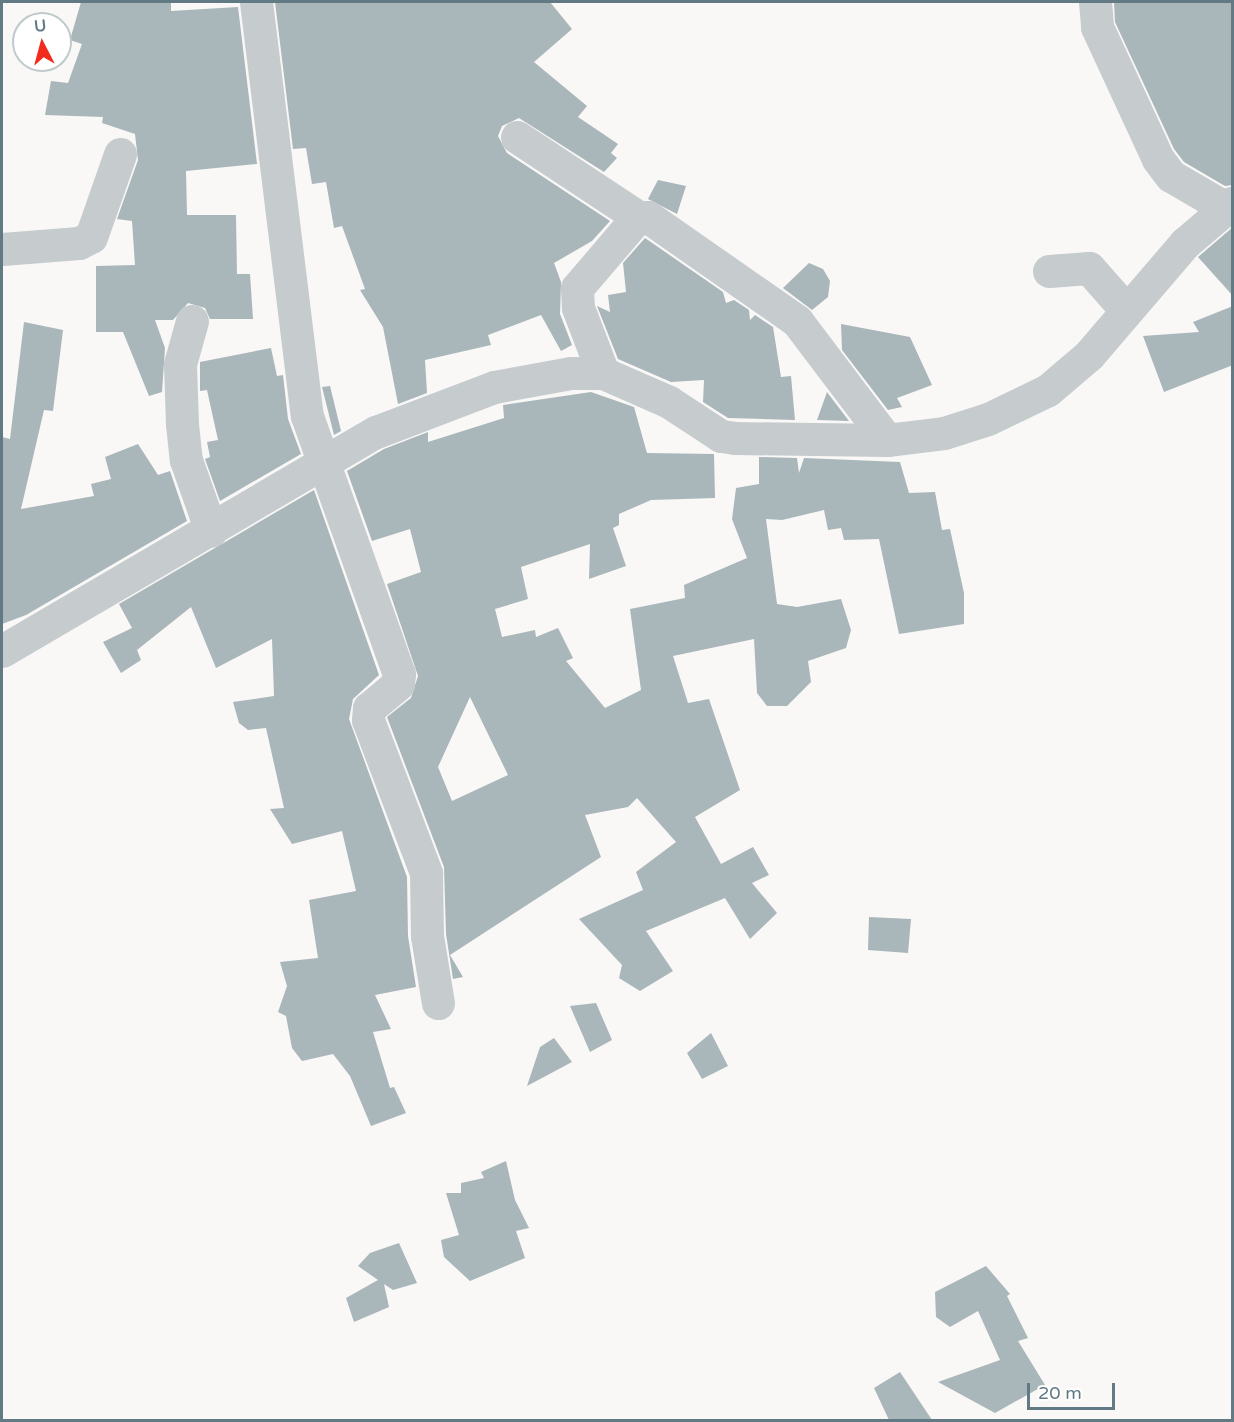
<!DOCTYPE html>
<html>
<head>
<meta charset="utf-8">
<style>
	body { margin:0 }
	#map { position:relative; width:1234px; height:1422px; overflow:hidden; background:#f9f8f6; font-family:"Varela Round",sans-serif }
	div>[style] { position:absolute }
	.building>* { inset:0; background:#a9b6ba }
	.minor>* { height:33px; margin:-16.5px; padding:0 16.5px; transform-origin:16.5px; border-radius:16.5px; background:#c6cbce }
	span { translate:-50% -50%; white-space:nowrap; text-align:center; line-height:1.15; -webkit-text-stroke:6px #fff; paint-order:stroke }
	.frame { position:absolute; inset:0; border:3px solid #617a83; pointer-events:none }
	.north { position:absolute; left:12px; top:12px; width:60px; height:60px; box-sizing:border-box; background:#fff; border:2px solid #c0cacd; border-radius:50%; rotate:354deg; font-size:16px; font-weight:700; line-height:24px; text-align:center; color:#617a83 }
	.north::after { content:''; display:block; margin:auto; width:21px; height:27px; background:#f12b1d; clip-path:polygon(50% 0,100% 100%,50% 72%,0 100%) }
	.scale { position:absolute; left:1027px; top:1383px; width:88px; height:27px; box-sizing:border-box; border:3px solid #617a83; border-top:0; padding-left:8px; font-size:18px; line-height:21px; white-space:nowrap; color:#617a83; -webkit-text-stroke:4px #fff; paint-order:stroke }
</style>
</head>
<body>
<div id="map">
	<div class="building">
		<i style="clip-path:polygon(81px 2px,171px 2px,171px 11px,238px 7px,257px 164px,186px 171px,187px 215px,236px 215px,237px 274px,250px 274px,253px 319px,210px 319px,205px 308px,188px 303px,173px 320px,155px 320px,165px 348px,162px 392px,149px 396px,123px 332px,96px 332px,96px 266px,135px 265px,132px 221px,117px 219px,138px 160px,135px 134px,102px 123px,103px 117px,45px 115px,51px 81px,68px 83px,82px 44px,70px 40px)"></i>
		<i style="clip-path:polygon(275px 2px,550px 2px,572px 29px,534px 62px,587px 106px,578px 117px,618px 144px,611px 153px,617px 158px,604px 172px,519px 118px,502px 126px,498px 136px,507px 153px,610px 221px,592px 241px,554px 263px,561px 282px,560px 314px,572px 345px,561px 351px,541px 315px,488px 335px,491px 345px,425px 360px,427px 393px,398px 404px,383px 327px,360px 290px,365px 289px,342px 226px,334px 228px,326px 182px,312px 184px,306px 148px,293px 149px)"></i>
		<i style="clip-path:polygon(1114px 2px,1233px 2px,1233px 185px,1225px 186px,1184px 162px,1174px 149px,1115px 22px)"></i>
		<i style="clip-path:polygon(658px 180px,686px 186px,677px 214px,648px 199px)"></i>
		<i style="clip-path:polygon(1233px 227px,1233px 296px,1198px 257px)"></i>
		<i style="clip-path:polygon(645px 238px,723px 292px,726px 303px,734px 300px,749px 310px,750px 320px,755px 315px,773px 327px,781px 377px,791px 376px,795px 420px,728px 418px,703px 402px,704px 380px,671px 382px,618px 359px,597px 306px,610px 312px,608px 295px,626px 292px,623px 263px)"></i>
		<i style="clip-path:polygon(809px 263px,823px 269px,830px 281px,828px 297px,812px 310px,783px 288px)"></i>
		<i style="clip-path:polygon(1233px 306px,1233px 365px,1164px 392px,1143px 336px,1199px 332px,1193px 322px)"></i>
		<i style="clip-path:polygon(24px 322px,63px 330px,53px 411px,44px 410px,21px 509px,94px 496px,91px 484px,111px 479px,105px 457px,138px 444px,158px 475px,170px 471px,187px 521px,26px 615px,2px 624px,2px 437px,10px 439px)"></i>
		<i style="clip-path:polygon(841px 324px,910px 337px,932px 385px,897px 398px,902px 407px,888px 410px,842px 350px)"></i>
		<i style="clip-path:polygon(271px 348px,277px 376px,283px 375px,288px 419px,301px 454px,220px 501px,205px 459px,210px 457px,207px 442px,218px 440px,207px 390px,200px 391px,200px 362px)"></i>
		<i style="clip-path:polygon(330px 386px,341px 431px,334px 435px,322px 387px)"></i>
		<i style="clip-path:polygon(evenodd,591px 392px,634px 407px,647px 453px,714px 454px,715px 498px,651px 500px,619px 514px,619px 525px,613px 528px,626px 566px,589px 579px,590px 544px,521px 567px,528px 599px,495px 609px,502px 637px,535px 630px,536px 637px,558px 628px,573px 658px,566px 661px,605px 708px,641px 690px,630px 609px,685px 598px,684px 585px,747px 558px,732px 519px,736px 488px,759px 484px,759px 457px,797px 458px,799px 473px,804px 458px,900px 462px,909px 493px,935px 492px,942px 530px,950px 529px,964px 593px,964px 624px,899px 634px,879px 539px,844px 540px,841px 528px,828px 530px,824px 510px,782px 520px,766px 519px,777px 604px,797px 607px,841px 599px,851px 630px,846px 648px,808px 661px,811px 682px,787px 706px,767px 706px,757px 693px,754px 639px,673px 656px,688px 703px,709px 699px,740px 790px,695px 817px,721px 864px,753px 847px,769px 875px,752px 883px,777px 913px,750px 939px,725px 898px,646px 931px,673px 971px,640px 991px,619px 978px,622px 965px,579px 919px,643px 890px,636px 872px,676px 842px,637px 798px,628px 807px,585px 815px,601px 857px,450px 955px,463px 977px,453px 979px,446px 934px,444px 867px,387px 717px,411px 698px,418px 676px,387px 584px,421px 572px,410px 529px,372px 541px,347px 471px,384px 449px,428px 432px,428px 442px,504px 418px,503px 405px,591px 392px,470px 697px,508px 775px,452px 801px,438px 767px,470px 697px)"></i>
		<i style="clip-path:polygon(827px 392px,849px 421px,817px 420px)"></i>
		<i style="clip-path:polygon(314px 490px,379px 675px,353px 699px,349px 719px,407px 877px,408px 936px,416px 987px,375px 995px,391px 1029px,373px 1032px,390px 1088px,394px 1087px,406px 1113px,371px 1126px,350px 1076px,333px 1054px,302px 1061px,292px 1048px,286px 1016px,278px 1012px,287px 986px,280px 962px,318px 958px,309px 900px,356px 891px,342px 831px,292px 844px,270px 809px,284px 808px,266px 728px,248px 730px,239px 723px,233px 702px,274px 696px,272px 639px,216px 668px,191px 607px,137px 650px,141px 660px,121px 673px,103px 642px,132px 628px,119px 604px)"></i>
		<i style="clip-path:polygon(869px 917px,911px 919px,908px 953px,868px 950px)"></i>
		<i style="clip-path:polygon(596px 1003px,612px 1040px,590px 1052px,570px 1006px)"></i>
		<i style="clip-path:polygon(711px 1033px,728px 1066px,702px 1079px,687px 1053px)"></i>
		<i style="clip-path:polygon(554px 1038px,572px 1062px,527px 1086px,540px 1047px)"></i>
		<i style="clip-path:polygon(506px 1161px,515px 1200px,529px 1228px,516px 1231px,525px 1258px,470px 1281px,444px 1257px,441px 1240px,459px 1235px,446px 1193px,461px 1193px,461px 1183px,484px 1178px,481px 1172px)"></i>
		<i style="clip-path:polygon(399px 1243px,417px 1283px,393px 1290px,384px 1284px,389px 1307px,354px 1322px,346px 1298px,378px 1280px,358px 1266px,370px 1253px)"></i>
		<i style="clip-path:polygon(986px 1266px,1010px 1294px,1007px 1296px,1028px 1338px,1018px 1341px,1045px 1385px,995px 1413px,938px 1382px,1000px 1360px,978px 1311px,950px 1327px,936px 1317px,935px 1292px)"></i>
		<i style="clip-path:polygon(900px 1372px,932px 1420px,889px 1420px,874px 1388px)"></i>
	</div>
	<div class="minor">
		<i style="left:256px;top:2px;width:417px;rotate:83deg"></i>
		<i style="left:307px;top:416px;width:274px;rotate:70.4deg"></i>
		<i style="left:399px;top:674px;width:10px;rotate:96deg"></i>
		<i style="left:398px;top:684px;width:38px;rotate:140deg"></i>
		<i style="left:369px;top:708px;width:12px;rotate:95deg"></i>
		<i style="left:368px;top:720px;width:164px;rotate:69.2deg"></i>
		<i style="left:426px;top:873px;width:63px;rotate:89.1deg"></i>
		<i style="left:427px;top:936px;width:68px;rotate:80.7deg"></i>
		<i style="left:1095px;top:2px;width:25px;rotate:85deg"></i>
		<i style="left:1097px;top:27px;width:145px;rotate:65.2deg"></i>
		<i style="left:1158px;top:159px;width:21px;rotate:53deg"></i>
		<i style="left:1171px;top:176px;width:64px;rotate:30.2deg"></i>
		<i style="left:517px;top:137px;width:147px;rotate:33.4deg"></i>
		<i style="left:2px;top:249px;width:77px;rotate:-4.5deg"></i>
		<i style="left:79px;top:243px;width:13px;rotate:-27deg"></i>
		<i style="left:91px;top:237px;width:88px;rotate:-70.7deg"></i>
		<i style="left:1049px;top:271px;width:40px;rotate:-4.3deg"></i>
		<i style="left:1089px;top:268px;width:56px;rotate:48.6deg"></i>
		<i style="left:192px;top:321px;width:45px;rotate:105.6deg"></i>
		<i style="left:180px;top:364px;width:60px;rotate:88.1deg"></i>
		<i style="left:182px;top:424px;width:36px;rotate:84deg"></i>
		<i style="left:186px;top:460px;width:75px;rotate:70.6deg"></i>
		<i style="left:603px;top:373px;width:70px;rotate:-111deg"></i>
		<i style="left:578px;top:308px;width:20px;rotate:-93deg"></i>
		<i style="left:577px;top:288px;width:89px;rotate:-49.5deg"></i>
		<i style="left:635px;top:220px;width:13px;rotate:-13deg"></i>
		<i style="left:648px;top:217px;width:182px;rotate:34.9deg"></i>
		<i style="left:797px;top:321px;width:149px;rotate:52.9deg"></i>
		<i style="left:2px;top:651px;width:433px;rotate:-30.4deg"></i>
		<i style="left:376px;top:432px;width:126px;rotate:-20.9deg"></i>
		<i style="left:494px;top:387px;width:78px;rotate:-10.3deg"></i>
		<i style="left:571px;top:373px;width:32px"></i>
		<i style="left:603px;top:373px;width:72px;rotate:23.7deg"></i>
		<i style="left:669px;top:402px;width:62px;rotate:33.2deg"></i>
		<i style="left:721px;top:436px;width:14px;rotate:8deg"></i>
		<i style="left:735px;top:438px;width:152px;rotate:0.8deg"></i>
		<i style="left:887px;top:440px;width:57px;rotate:-7deg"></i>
		<i style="left:944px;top:433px;width:46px;rotate:-17.7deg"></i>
		<i style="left:988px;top:419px;width:67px;rotate:-25.8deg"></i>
		<i style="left:1048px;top:390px;width:54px;rotate:-40.5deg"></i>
		<i style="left:1089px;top:355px;width:148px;rotate:-49.4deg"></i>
		<i style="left:1185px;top:243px;width:62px;rotate:-40.4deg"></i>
	</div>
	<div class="frame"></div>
	<div class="north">U</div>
	<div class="scale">20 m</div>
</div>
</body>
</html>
